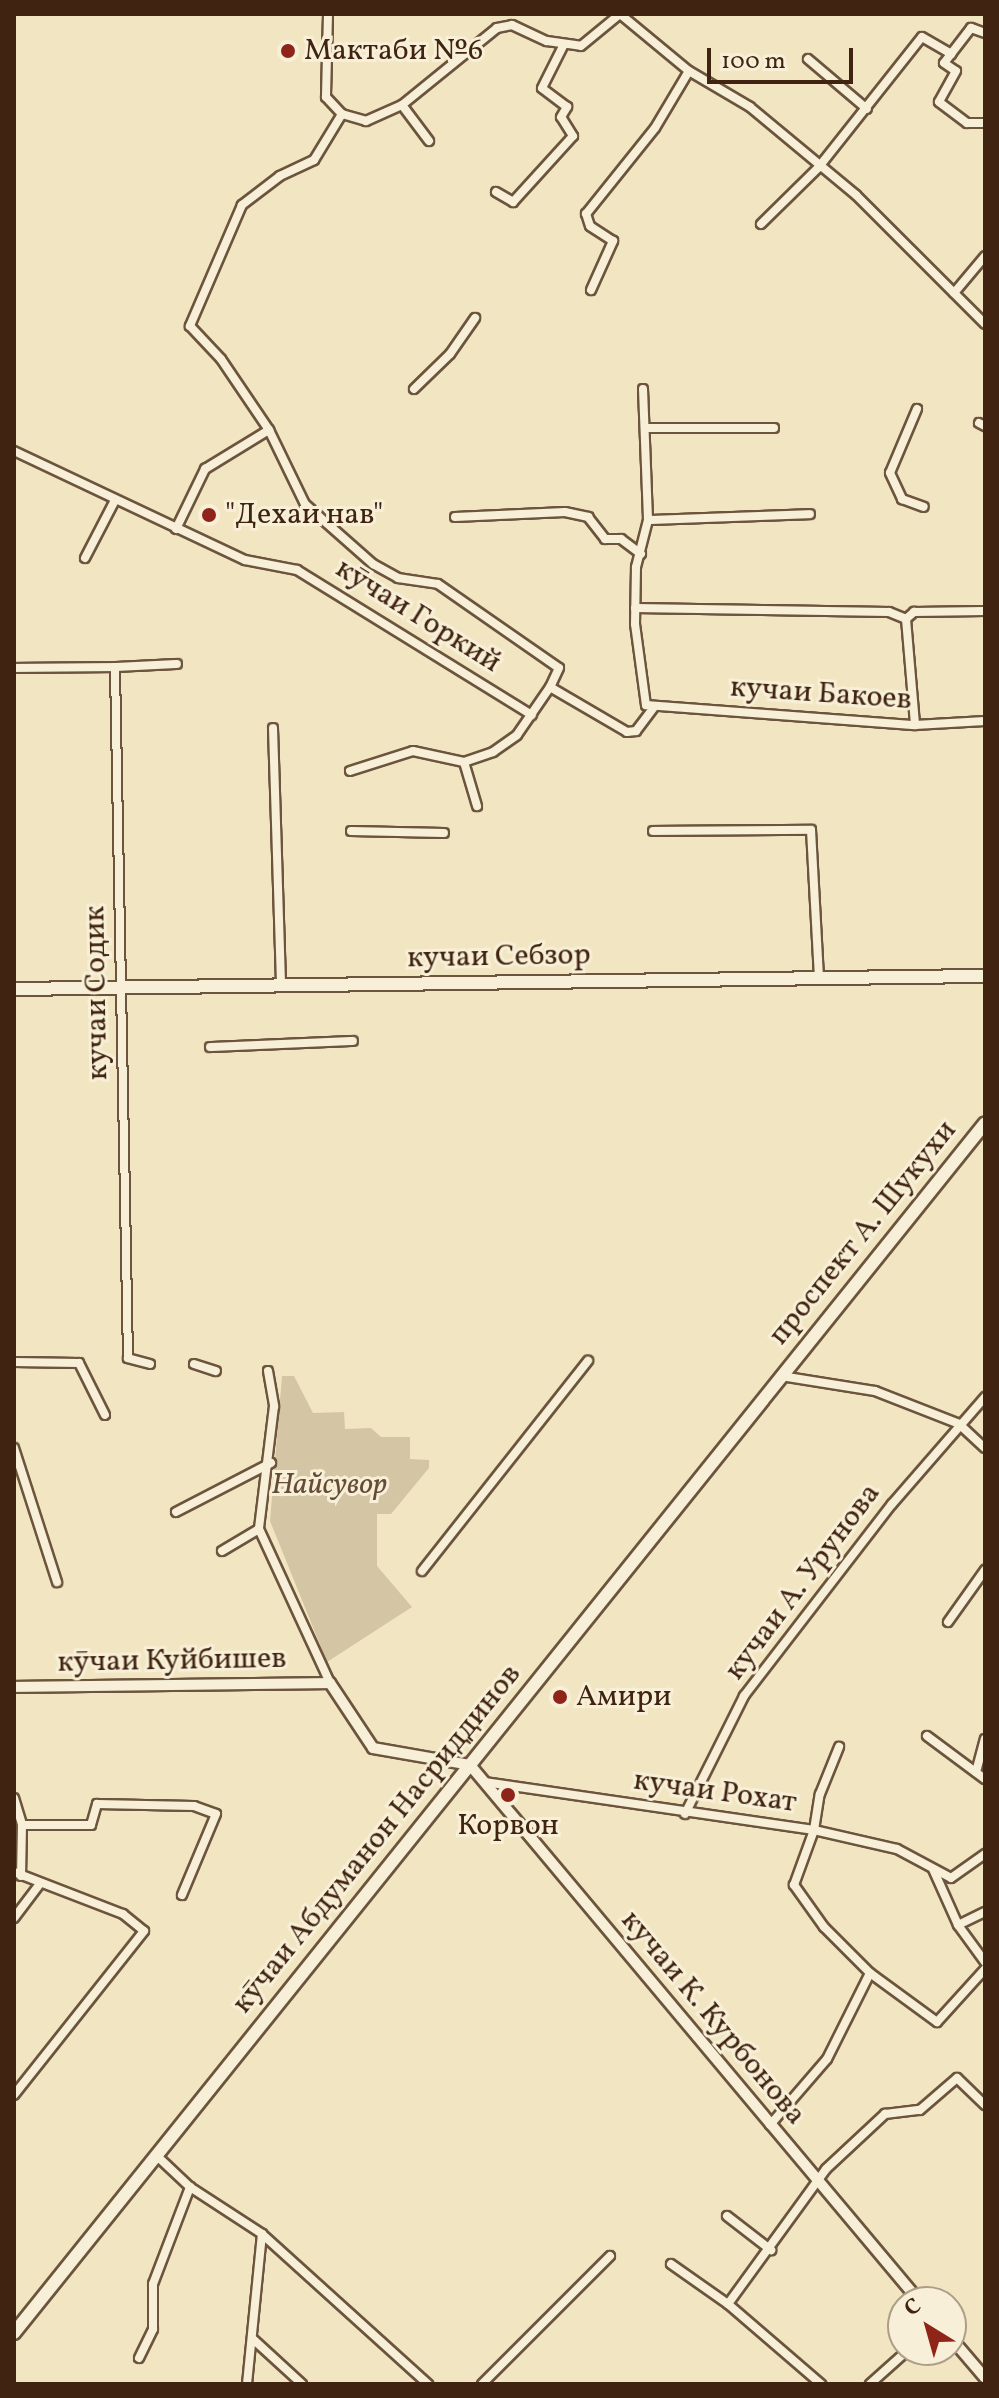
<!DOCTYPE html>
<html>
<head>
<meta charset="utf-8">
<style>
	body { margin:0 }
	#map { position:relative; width:999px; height:2398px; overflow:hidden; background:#f2e6c2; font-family:Vollkorn,serif }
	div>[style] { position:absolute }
	.green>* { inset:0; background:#d4c5a4 }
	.roads { filter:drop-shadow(2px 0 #6c543d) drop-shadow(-2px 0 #6c543d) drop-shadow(0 2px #6c543d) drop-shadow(0 -2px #6c543d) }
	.minor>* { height:8px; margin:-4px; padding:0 4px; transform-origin:4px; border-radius:4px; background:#f7efd7 }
	.tertiary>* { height:10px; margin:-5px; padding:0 5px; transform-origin:5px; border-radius:5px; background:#f7efd7 }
	.secondary>* { height:12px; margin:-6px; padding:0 6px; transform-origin:6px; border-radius:6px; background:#f7efd7 }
	.dots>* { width:22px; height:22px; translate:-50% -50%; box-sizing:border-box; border:4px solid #f7efd7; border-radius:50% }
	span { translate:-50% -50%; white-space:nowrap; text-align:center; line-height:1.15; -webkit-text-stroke:6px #f7efd7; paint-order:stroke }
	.poi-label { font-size:30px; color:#402411 }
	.left { translate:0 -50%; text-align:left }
	.street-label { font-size:30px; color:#402411 }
	.park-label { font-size:30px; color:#654c36; font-style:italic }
	.frame { position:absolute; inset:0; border:16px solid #402411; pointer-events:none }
	.north { position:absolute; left:887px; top:2286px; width:80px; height:80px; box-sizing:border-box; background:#f7efd7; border:2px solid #ae9e88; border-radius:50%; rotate:323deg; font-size:22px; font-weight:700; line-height:32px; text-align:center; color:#402411 }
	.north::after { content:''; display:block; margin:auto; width:28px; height:36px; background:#8f2418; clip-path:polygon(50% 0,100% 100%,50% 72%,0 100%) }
	.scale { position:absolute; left:707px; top:48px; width:146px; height:36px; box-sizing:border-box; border:4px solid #402411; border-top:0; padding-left:10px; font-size:24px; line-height:28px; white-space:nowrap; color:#402411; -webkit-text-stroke:6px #f7efd7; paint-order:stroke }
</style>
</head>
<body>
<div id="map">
	<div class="green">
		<i style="clip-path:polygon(282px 1376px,294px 1376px,313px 1413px,344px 1412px,345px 1429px,371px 1428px,381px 1437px,410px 1437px,410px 1459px,429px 1460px,429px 1468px,391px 1514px,377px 1514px,377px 1566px,412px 1607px,327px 1662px,270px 1521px)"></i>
	</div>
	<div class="roads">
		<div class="minor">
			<i style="left:328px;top:14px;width:83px;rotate:91.4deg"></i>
			<i style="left:326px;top:97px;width:23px;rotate:47deg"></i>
			<i style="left:342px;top:114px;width:54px;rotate:121.3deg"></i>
			<i style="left:314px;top:160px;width:38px;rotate:155deg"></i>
			<i style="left:280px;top:176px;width:48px;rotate:142.7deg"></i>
			<i style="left:242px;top:205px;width:132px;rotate:113.3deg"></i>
			<i style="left:190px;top:326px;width:45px;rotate:46.8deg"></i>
			<i style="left:221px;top:359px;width:86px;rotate:55.9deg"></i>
			<i style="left:269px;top:430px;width:82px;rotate:64.1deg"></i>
			<i style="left:305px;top:504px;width:91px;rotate:41.4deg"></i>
			<i style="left:373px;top:564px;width:29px;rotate:29deg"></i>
			<i style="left:398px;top:578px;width:40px;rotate:8.5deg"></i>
			<i style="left:438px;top:584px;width:147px;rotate:34.8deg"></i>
			<i style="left:559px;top:668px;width:21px;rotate:115deg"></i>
			<i style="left:620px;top:14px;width:89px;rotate:39.6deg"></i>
			<i style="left:689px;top:71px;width:71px;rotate:30.5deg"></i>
			<i style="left:750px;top:107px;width:138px;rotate:39.7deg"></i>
			<i style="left:856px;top:195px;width:182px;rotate:45deg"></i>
			<i style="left:985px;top:33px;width:15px;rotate:-160deg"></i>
			<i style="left:971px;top:28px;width:44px;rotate:127.6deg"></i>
			<i style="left:944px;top:63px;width:14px;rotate:34deg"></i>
			<i style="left:956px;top:71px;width:35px;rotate:119deg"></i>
			<i style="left:939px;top:102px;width:35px;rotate:37deg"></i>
			<i style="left:967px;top:123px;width:18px"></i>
			<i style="left:808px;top:59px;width:77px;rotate:40.3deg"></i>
			<i style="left:402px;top:105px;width:45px;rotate:53.1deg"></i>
			<i style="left:342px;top:114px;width:25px;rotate:16deg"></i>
			<i style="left:366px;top:121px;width:39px;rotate:-24deg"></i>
			<i style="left:402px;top:105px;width:122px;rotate:-39deg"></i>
			<i style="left:497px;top:28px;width:15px;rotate:-11deg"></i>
			<i style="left:512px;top:25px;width:38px;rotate:25deg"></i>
			<i style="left:547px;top:41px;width:34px;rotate:8deg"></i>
			<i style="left:581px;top:46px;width:50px;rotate:-39.4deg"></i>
			<i style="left:496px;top:192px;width:20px;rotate:30deg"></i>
			<i style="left:513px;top:202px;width:89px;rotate:-47.7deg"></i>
			<i style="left:573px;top:136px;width:22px;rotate:-122deg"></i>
			<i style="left:561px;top:117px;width:12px;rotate:-59deg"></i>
			<i style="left:567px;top:107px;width:31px;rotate:-143deg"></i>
			<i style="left:542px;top:88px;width:49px;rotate:-63.4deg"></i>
			<i style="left:761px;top:224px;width:80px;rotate:-44.5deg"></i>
			<i style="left:818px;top:168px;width:167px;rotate:-51.6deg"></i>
			<i style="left:922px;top:37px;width:34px;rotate:30deg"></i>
			<i style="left:591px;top:290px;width:54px;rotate:-65.8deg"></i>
			<i style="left:613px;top:241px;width:27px;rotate:-147deg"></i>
			<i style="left:590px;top:226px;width:13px;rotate:-108deg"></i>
			<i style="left:586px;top:214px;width:110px;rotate:-51.3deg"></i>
			<i style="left:655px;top:128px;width:66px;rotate:-59.2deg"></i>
			<i style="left:954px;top:293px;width:48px;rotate:-50deg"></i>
			<i style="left:414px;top:389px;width:50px;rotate:-44.2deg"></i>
			<i style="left:450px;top:354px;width:44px;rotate:-55.2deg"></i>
			<i style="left:643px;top:389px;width:131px;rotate:87.8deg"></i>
			<i style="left:648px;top:520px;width:49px;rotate:104.3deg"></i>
			<i style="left:636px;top:567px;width:57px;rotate:91deg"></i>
			<i style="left:635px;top:624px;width:82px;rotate:82.3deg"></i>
			<i style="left:646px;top:705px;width:270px;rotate:4.3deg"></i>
			<i style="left:915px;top:725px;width:70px;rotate:-3.3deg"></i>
			<i style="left:917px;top:409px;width:69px;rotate:112.9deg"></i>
			<i style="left:890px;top:473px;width:29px;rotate:65deg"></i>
			<i style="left:902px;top:499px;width:23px;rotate:20deg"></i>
			<i style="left:979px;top:423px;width:7px;rotate:27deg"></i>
			<i style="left:647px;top:428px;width:127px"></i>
			<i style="left:14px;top:451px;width:255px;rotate:25.3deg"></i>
			<i style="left:245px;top:560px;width:53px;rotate:10.9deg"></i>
			<i style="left:297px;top:570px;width:276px;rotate:31.7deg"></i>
			<i style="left:455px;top:517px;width:110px;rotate:-2.6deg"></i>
			<i style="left:565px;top:512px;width:24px;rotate:12deg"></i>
			<i style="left:588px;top:517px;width:28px;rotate:52deg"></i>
			<i style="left:605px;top:539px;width:16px"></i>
			<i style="left:621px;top:539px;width:25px;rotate:37deg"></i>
			<i style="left:648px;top:520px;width:162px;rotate:-2.1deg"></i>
			<i style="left:176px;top:529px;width:67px;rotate:-64.2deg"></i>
			<i style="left:205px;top:469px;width:75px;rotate:-31.4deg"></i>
			<i style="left:85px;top:558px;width:63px;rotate:-62.6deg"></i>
			<i style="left:635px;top:608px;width:254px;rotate:0.9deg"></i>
			<i style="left:889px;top:612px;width:18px;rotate:22deg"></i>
			<i style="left:906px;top:619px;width:11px;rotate:-41deg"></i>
			<i style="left:914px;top:612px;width:71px;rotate:-0.8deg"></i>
			<i style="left:906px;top:619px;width:106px;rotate:85.1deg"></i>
			<i style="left:14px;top:668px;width:101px;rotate:-0.6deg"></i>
			<i style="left:273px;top:728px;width:258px;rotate:88.2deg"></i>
			<i style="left:464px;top:762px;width:46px;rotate:73.5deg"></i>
			<i style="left:350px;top:771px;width:66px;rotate:-17.6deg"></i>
			<i style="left:413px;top:751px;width:52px;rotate:12.2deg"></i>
			<i style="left:464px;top:762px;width:31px;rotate:-19deg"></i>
			<i style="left:493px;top:752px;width:29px;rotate:-35deg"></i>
			<i style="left:517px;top:735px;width:58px;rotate:-55.5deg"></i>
			<i style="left:550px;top:687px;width:89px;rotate:30.3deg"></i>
			<i style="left:627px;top:732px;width:9px;rotate:-6deg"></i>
			<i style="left:636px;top:731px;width:30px;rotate:-53deg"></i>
			<i style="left:351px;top:831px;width:93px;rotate:1.2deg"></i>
			<i style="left:653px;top:831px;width:158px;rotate:-0.4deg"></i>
			<i style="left:811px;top:830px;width:150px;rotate:86.9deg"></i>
			<i style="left:210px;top:1047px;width:143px;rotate:-2.4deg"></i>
			<i style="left:14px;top:1362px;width:65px;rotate:0.9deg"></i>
			<i style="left:79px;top:1363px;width:58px;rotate:63.4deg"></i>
			<i style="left:150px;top:1364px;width:23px;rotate:-165deg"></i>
			<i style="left:128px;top:1358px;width:691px;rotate:-91.08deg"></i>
			<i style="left:115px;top:667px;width:62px;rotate:-2.8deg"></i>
			<i style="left:194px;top:1364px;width:23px;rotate:18deg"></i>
			<i style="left:268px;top:1371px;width:36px;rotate:80deg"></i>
			<i style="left:274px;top:1406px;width:124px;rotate:97deg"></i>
			<i style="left:259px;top:1529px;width:170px;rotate:65.2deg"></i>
			<i style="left:781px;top:1376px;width:95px;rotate:9.1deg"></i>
			<i style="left:875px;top:1391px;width:90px;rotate:21.4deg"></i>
			<i style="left:959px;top:1424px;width:35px;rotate:43deg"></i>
			<i style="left:14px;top:1448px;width:141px;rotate:72.2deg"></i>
			<i style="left:176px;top:1512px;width:107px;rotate:-27.3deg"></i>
			<i style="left:222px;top:1551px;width:43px;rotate:-30.7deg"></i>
			<i style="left:422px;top:1571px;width:268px;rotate:-51.7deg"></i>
			<i style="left:948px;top:1622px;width:64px;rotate:-54.6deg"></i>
			<i style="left:927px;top:1736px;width:72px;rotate:36.6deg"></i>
			<i style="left:976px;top:1772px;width:34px;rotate:-75deg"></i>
			<i style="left:485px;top:1782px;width:332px;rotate:8.3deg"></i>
			<i style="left:814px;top:1830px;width:85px;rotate:12.9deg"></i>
			<i style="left:897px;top:1849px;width:61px;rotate:28.2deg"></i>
			<i style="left:951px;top:1878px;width:42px;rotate:-35.2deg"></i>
			<i style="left:14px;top:1798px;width:28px;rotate:73deg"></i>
			<i style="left:22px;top:1825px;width:51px;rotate:91.1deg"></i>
			<i style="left:685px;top:1814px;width:132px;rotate:-63.4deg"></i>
			<i style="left:744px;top:1696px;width:242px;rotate:-52.4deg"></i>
			<i style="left:892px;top:1504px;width:142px;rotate:-49deg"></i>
			<i style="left:22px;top:1825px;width:69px"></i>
			<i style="left:91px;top:1825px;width:22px;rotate:-74deg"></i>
			<i style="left:97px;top:1804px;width:97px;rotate:1.2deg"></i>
			<i style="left:194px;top:1806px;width:23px;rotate:20deg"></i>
			<i style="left:216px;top:1814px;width:88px;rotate:112.8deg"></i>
			<i style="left:933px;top:1869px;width:61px;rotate:65.9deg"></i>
			<i style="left:958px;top:1925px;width:46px;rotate:53.9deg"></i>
			<i style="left:14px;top:1872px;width:117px;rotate:21.1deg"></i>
			<i style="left:123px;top:1914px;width:27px;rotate:39deg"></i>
			<i style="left:144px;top:1931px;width:209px;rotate:128.4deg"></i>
			<i style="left:14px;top:1918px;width:41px;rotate:-52.9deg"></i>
			<i style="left:958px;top:1925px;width:30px;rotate:-26deg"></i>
			<i style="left:870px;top:1973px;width:83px;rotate:36.2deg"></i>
			<i style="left:937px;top:2022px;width:72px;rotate:-47.8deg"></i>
			<i style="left:770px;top:2125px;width:87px;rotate:-49.2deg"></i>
			<i style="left:827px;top:2059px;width:96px;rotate:-63.4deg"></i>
			<i style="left:870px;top:1973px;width:65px;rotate:-135deg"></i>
			<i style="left:824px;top:1927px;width:52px;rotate:-125.5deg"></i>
			<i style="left:794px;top:1885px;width:59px;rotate:-70deg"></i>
			<i style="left:814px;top:1830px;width:36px;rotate:-81deg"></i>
			<i style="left:820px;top:1794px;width:51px;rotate:-68deg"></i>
			<i style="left:157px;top:2156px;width:45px;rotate:43.2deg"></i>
			<i style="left:190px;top:2187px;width:86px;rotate:33.1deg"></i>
			<i style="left:262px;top:2234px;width:224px;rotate:42.1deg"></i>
			<i style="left:727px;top:2216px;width:56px;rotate:37.7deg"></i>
			<i style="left:671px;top:2264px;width:70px;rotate:35.1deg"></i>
			<i style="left:728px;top:2304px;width:123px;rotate:40.7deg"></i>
			<i style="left:728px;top:2304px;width:167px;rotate:-54deg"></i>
			<i style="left:826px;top:2169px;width:81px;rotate:-43deg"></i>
			<i style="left:885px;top:2114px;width:35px;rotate:-7deg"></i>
			<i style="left:920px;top:2110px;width:49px;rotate:-40.9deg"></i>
			<i style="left:957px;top:2078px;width:39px;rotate:44deg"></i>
			<i style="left:254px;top:2340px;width:65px;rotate:42.5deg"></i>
			<i style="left:139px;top:2358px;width:32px;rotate:-64deg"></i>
			<i style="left:153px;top:2329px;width:45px;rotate:-90deg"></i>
			<i style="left:153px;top:2284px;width:104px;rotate:-69.1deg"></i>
			<i style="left:247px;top:2384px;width:151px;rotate:-84.3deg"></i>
			<i style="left:482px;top:2384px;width:181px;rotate:-45deg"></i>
			<i style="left:870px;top:2384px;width:51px;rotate:-41.8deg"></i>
		</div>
		<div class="tertiary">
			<i style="left:14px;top:1687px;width:316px;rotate:-0.7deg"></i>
			<i style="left:330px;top:1683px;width:78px;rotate:56.5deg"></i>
			<i style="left:373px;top:1748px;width:98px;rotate:9.9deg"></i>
			<i style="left:470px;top:1765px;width:701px;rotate:50.04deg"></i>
			<i style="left:951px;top:2338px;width:52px;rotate:49.6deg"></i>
		</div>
		<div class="secondary">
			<i style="left:14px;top:989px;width:971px;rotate:-0.77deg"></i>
			<i style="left:14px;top:2333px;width:1551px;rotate:-51.25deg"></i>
		</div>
	</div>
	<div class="dots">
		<i style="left:288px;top:51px;background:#8f2418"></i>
		<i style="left:209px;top:515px;background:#8f2418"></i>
		<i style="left:560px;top:1697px;background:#8f2418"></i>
		<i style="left:508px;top:1795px;background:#8f2418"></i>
	</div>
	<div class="poi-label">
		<span class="left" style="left:304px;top:51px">Мактаби №6</span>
		<span class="left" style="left:225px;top:515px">"Дехаи нав"</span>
		<span class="left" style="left:576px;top:1697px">Амири</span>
		<span style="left:508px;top:1826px">Корвон</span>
	</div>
	<div class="street-label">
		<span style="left:418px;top:616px;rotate:32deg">кӯчаи Горкий</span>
		<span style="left:821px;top:694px;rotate:4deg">кучаи Бакоев</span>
		<span style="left:499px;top:957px;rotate:-1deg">кучаи Себзор</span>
		<span style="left:97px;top:993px;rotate:-91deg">кучаи Содик</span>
		<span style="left:863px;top:1233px;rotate:-51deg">проспект А. Шукухи</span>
		<span style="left:803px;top:1582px;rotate:-53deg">кучаи А. Урунова</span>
		<span style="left:172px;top:1661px;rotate:-1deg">кӯчаи Куйбишев</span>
		<span style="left:715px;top:1792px;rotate:8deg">кучаи Рохат</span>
		<span style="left:377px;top:1839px;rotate:-51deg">кӯчаи Абдуманон Насриддинов</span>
		<span style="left:713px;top:2018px;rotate:50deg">кучаи К. Курбонова</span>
	</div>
	<div class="park-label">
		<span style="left:329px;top:1485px">Найсувор</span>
	</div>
	<div class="frame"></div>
	<div class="north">С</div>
	<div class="scale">100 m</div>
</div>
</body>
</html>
